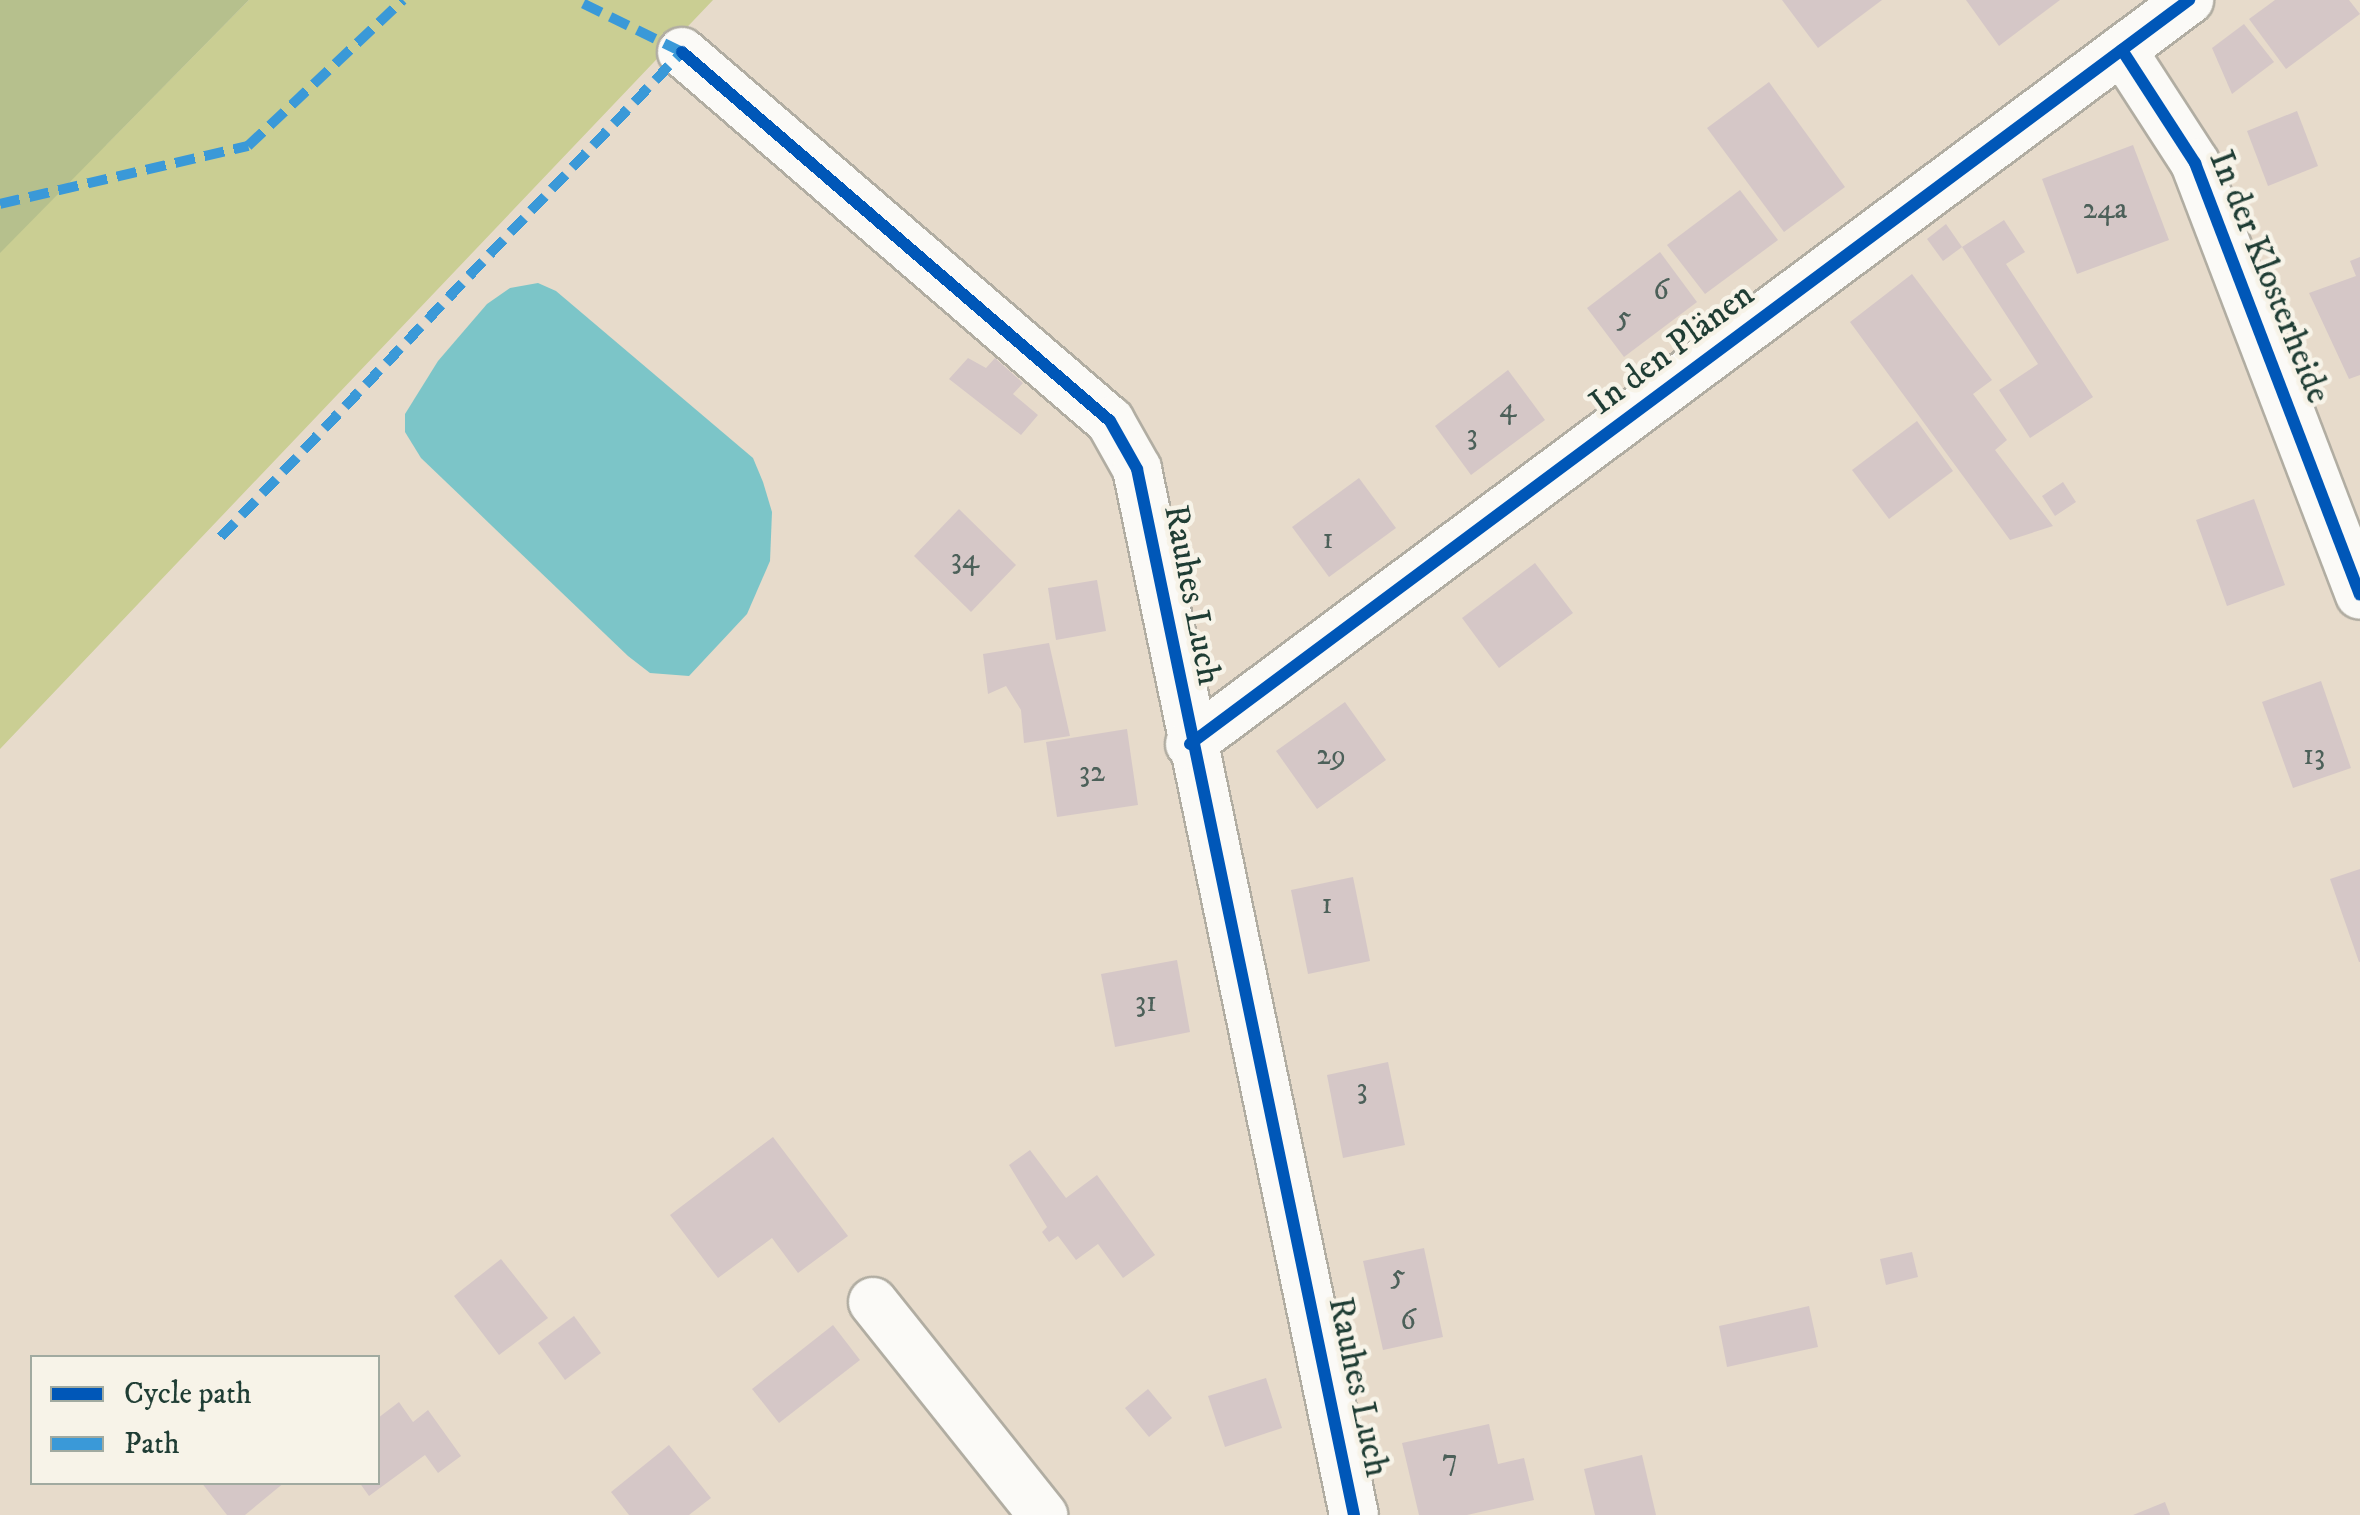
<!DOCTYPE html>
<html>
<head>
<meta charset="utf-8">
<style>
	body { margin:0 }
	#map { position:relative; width:2360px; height:1515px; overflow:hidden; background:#e7dbcb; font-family:"IM FELL DW Pica",serif }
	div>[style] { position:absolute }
	.green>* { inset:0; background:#cace93 }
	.forest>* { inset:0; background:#b6c08d }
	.water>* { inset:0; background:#7cc5c8 }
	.building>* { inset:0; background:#d5c7c7 }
	.roads { filter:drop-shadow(2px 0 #b1ada2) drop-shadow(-2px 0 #b1ada2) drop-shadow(0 2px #b1ada2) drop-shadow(0 -2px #b1ada2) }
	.minor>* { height:48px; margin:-24px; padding:0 24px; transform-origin:24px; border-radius:24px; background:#fbfaf7 }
	.quiet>* { height:10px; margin-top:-5px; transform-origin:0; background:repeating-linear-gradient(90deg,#3a99d8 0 20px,transparent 0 30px) }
	.cycleway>* { height:12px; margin:-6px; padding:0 6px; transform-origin:6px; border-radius:6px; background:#0057b8 }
	span { translate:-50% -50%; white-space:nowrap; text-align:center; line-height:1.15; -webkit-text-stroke:9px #f7f3e8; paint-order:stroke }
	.number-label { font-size:30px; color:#4c6059 }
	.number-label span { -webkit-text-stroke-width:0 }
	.street-label { font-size:35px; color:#1f3d34 }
	.legend { position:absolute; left:30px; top:1355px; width:350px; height:130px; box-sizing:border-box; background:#f7f3e8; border:2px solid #a1aaa0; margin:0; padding:12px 18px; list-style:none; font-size:30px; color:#1f3d34 }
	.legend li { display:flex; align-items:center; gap:20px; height:50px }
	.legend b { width:50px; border:2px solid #a1aaa0 }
</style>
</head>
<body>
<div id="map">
	<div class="green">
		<i style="clip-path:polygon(0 0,106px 145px,249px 0,713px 0,0 749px)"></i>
	</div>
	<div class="forest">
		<i style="clip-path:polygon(0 0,249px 0,0 253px)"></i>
	</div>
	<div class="water">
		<i style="clip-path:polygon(538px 283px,556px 291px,753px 458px,763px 482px,772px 512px,770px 561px,747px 614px,689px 676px,650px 673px,628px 656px,421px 458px,405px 432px,405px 414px,438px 361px,487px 304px,510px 288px)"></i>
	</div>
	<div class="building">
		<i style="clip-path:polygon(1782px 0,1882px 0,1818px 48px)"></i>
		<i style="clip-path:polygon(1966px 0,2060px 0,1999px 46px)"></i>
		<i style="clip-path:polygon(2275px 0,2349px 0,2360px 14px,2286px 69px,2249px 19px)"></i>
		<i style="clip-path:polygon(2244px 24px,2274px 62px,2232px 94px,2212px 48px)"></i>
		<i style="clip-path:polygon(1769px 82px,1845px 187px,1784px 232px,1707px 128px)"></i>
		<i style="clip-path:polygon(2297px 111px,2318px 166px,2268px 186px,2247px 131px)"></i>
		<i style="clip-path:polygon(2133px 145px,2169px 240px,2077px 274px,2042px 179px)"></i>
		<i style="clip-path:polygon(1740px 190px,1778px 240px,1705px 294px,1667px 245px)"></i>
		<i style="clip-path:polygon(2004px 220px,2025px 252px,2006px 264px,2093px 397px,2030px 438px,1999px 390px,2038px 364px,1962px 247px)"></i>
		<i style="clip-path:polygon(1946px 224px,1962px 247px,1943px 261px,1927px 239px)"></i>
		<i style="clip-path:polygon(1660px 252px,1697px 302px,1624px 357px,1587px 308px)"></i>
		<i style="clip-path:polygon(2360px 257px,2360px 375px,2349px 379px,2309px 293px,2356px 276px,2350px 261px)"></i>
		<i style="clip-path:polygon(1912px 274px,1992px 380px,1973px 394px,2007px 440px,1995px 450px,2053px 526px,2010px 540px,1850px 322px)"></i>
		<i style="clip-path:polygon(968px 358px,986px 368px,995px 358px,1023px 383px,1013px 394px,1038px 415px,1021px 435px,949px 379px)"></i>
		<i style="clip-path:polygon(1508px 370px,1545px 420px,1471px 475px,1435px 426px)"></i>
		<i style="clip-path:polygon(1917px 421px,1953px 471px,1889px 519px,1852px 470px)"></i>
		<i style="clip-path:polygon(1359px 478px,1396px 528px,1329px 577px,1292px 527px)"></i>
		<i style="clip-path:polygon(2063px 482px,2076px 502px,2055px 516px,2042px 496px)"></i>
		<i style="clip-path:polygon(2254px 499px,2285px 585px,2227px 606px,2196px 520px)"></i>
		<i style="clip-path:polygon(959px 509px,1016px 565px,971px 612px,914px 556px)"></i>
		<i style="clip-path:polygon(1535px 563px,1573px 613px,1499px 668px,1462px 618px)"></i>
		<i style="clip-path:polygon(1097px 580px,1106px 631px,1056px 640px,1048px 588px)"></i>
		<i style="clip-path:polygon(1049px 643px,1070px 736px,1024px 743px,1021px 710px,1006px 686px,988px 694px,983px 654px)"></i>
		<i style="clip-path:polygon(2321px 681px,2351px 768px,2293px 788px,2262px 702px)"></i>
		<i style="clip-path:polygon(1345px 702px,1386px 760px,1317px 809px,1276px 751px)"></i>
		<i style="clip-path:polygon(1127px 729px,1138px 805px,1057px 817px,1046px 742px)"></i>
		<i style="clip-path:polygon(2360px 869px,2360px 962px,2359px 962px,2330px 879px)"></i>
		<i style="clip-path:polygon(1353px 877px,1370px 961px,1308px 974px,1291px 890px)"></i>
		<i style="clip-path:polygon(1177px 960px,1190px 1032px,1115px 1047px,1101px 974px)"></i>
		<i style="clip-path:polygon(1388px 1062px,1405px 1145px,1343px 1158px,1327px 1075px)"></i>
		<i style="clip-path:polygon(773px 1137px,848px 1236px,798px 1273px,772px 1238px,718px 1278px,670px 1215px)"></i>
		<i style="clip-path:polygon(1030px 1150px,1066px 1198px,1097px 1175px,1155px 1255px,1123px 1278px,1098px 1244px,1076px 1260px,1058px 1236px,1049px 1242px,1042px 1232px,1047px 1227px,1009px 1165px)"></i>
		<i style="clip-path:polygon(1424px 1248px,1443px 1337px,1383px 1350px,1363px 1261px)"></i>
		<i style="clip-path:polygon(1912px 1252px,1918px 1277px,1886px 1285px,1880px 1259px)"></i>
		<i style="clip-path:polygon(501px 1259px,548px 1318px,499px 1355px,454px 1296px)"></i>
		<i style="clip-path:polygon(1809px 1306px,1818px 1347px,1727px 1367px,1719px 1326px)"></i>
		<i style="clip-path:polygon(574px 1316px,601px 1353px,565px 1380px,538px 1343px)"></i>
		<i style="clip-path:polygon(833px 1325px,860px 1360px,779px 1423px,752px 1389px)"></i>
		<i style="clip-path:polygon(1266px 1378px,1282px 1428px,1225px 1447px,1208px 1396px)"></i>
		<i style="clip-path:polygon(1148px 1389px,1172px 1418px,1149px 1437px,1125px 1408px)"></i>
		<i style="clip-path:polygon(399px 1402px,413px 1422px,428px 1410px,461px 1456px,438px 1473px,425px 1455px,369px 1496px,359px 1482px,378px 1482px,378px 1418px)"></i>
		<i style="clip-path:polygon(1489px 1424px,1498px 1464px,1524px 1458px,1534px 1500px,1467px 1515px,1419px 1515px,1402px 1443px)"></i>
		<i style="clip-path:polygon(669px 1445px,711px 1498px,689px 1515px,629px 1515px,611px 1492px)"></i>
		<i style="clip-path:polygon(1642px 1455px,1656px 1515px,1595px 1515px,1584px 1469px)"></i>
		<i style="clip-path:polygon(201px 1482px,285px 1482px,245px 1515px,227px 1515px)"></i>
		<i style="clip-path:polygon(2165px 1502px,2170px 1515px,2133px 1515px)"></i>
	</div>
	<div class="roads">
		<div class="minor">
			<i style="left:2122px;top:50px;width:135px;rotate:57.1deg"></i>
			<i style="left:2195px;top:163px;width:462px;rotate:69.1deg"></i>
			<i style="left:682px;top:52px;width:565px;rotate:40.77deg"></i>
			<i style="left:1110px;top:421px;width:55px;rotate:60.6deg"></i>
			<i style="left:1137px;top:469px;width:1068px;rotate:78.28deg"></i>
			<i style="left:1190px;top:744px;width:1246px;rotate:-36.68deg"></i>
			<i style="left:873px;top:1302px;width:273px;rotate:51.4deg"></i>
		</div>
	</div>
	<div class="quiet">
		<i style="left:0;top:204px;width:255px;rotate:-13.2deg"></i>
		<i style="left:248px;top:146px;width:213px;rotate:-43.3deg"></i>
		<i style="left:221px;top:537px;width:669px;rotate:-46.45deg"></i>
		<i style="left:682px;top:52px;width:118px;rotate:-153.9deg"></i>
	</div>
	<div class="cycleway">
		<i style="left:2122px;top:50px;width:135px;rotate:57.1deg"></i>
		<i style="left:2195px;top:163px;width:462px;rotate:69.1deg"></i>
		<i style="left:682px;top:52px;width:565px;rotate:40.77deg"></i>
		<i style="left:1110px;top:421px;width:55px;rotate:60.6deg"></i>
		<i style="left:1137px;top:469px;width:1068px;rotate:78.28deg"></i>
		<i style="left:1190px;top:744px;width:1246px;rotate:-36.68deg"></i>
	</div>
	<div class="number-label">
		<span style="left:2105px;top:210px">24a</span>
		<span style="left:1661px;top:291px">6</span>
		<span style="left:1624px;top:318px">5</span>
		<span style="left:1508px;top:409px">4</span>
		<span style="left:1472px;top:436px">3</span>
		<span style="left:1328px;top:540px">1</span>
		<span style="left:965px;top:560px">34</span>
		<span style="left:1331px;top:756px">29</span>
		<span style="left:2314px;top:756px">13</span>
		<span style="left:1092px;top:773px">32</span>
		<span style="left:1327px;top:905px">1</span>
		<span style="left:1146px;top:1003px">31</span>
		<span style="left:1362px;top:1090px">3</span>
		<span style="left:1398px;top:1276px">5</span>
		<span style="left:1408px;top:1321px">6</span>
		<span style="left:1450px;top:1461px">7</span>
	</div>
	<div class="street-label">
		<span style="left:2269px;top:277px;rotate:68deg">In der Klosterheide</span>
		<span style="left:1672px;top:349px;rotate:-37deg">In den Plänen</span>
		<span style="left:1192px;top:595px;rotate:79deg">Rauhes Luch</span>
		<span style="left:1358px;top:1387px;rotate:78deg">Rauhes Luch</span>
	</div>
	<ul class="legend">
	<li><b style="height:12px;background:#0057b8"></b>Cycle path</li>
	<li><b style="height:12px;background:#3a99d8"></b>Path</li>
	</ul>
</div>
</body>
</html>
